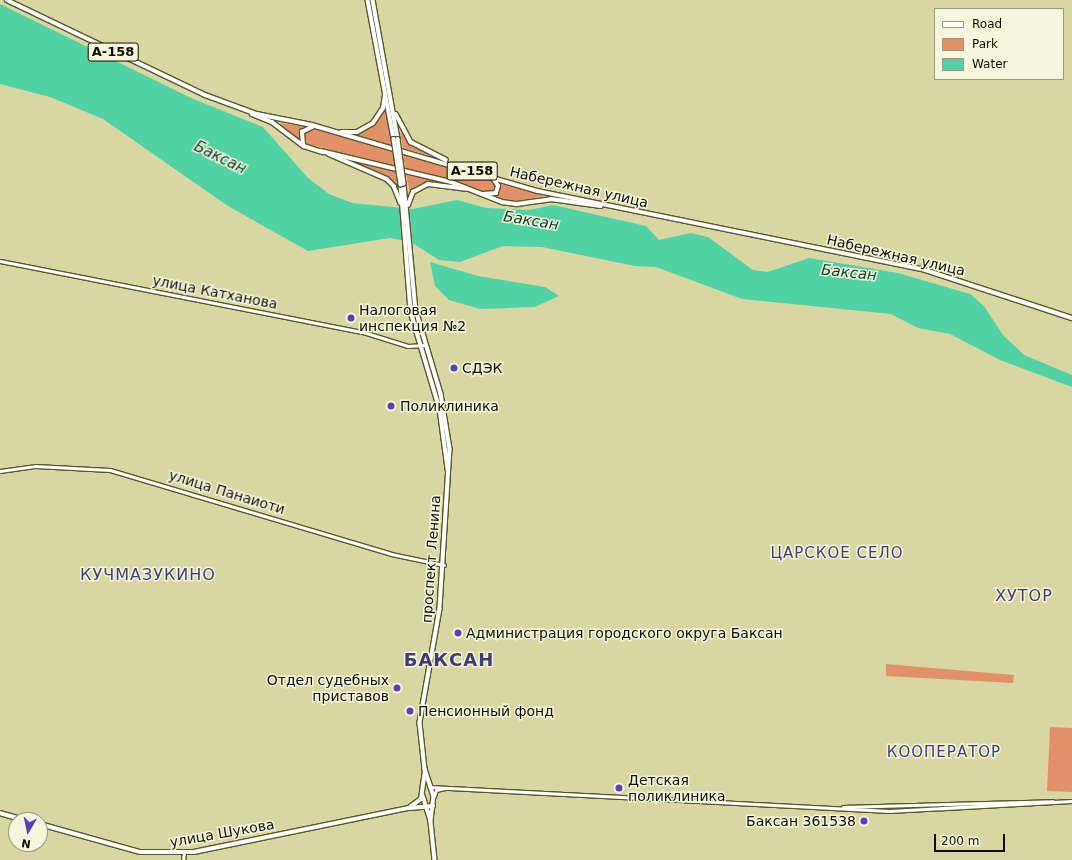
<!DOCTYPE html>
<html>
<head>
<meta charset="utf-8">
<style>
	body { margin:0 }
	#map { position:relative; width:1072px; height:860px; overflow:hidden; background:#d8d6a3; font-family:"DejaVu Sans",sans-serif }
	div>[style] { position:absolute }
	.green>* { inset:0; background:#e29068 }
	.water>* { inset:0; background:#50d2a4 }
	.roads { filter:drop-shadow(1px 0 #595727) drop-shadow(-1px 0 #595727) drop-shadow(0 1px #595727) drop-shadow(0 -1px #595727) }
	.minor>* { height:3px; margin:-1.5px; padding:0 1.5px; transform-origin:1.5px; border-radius:1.5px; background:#fff }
	.major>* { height:3.5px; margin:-1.75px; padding:0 1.75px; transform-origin:1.75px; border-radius:1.75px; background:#fff }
	.bridges { filter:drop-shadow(1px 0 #595727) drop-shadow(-1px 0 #595727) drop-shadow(0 1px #595727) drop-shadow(0 -1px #595727) }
	.major-bridge>* { height:3.5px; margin:-1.75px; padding:0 1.75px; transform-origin:1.75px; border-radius:1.75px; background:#fff }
	.dots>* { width:11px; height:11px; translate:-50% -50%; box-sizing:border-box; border:2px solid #f6f6dc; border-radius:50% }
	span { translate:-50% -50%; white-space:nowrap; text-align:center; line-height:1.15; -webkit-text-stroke:3px #f6f6dc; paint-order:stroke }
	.shield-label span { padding:1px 3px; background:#f6f6dc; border:1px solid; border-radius:3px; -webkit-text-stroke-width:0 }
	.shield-label { font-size:13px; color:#0e0d00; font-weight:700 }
	.street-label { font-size:14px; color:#0e0d00 }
	.poi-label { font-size:14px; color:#0e0d00 }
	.left { translate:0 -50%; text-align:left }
	.right { translate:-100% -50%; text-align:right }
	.water-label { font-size:15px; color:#033e2c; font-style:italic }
	.neighbourhood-label { font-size:15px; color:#413a77; letter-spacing:1px }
	.quarter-label { font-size:16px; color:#413a77; letter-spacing:1px }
	.district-label { font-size:18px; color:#413a77; font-weight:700; letter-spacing:1px }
	.legend { position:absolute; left:934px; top:8px; width:130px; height:72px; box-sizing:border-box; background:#f6f6dc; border:1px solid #999984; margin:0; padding:5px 7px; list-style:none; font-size:12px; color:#0e0d00 }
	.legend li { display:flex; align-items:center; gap:8px; height:20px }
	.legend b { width:20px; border:1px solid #999984 }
	.north { position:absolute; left:8px; top:812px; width:40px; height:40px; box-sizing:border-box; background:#f6f6dc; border:1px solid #999984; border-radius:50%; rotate:189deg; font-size:11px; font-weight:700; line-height:16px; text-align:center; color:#0e0d00 }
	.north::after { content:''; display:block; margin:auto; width:14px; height:18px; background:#573fb7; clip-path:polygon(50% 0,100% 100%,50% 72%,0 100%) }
	.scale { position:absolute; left:934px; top:834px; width:71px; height:18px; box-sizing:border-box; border:2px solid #0e0d00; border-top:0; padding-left:5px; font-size:12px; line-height:14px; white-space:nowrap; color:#0e0d00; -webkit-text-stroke:3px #f6f6dc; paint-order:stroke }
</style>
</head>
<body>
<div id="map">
	<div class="green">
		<i style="clip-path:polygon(385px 108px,393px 146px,352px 136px,374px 124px)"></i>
		<i style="clip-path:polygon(280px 123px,304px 126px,299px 139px,280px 124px)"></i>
		<i style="clip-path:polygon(310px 128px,393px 150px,396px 168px,305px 143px,304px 131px)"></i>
		<i style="clip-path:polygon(400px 132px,417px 148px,436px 157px,403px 148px)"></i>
		<i style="clip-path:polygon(403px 152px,493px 182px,497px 188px,493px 193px,486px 193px,448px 179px,405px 170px)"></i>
		<i style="clip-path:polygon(342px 158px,396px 172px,398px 189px,381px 174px)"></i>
		<i style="clip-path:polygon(406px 174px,433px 180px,452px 184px,426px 183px,410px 194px)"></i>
		<i style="clip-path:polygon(501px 184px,545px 196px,517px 202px,503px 200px,494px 197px)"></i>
		<i style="clip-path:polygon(886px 664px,1014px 675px,1013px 683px,886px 676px)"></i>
		<i style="clip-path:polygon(1050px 727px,1072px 728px,1072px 792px,1047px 791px)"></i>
	</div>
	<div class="water">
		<i style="clip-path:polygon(0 4px,191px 98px,263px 127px,308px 178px,329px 194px,352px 203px,413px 209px,457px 200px,486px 208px,529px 210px,553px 205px,646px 226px,659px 240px,691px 233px,708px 237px,753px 270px,768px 272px,809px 258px,898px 273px,970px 294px,984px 306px,1003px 335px,1024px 355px,1072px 375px,1072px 387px,1000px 360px,950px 334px,918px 328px,891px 314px,742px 299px,656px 267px,635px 266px,542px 247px,503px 246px,460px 262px,439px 260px,411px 242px,390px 238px,308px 251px,228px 206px,103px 119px,50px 97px,0 84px)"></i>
		<i style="clip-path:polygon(430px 262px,478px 276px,545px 287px,559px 296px,535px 307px,480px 309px,449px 300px,435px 286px)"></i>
	</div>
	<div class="roads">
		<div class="minor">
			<i style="left:0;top:261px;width:370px;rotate:11.1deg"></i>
			<i style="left:363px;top:332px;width:47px;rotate:17.3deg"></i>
			<i style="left:408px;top:346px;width:17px;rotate:-3deg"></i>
			<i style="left:0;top:471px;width:35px;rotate:-8deg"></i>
			<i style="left:35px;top:466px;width:75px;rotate:3.1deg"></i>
			<i style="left:110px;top:470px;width:293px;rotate:16.6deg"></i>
			<i style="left:391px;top:554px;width:54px;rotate:11.7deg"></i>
			<i style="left:430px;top:787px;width:460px;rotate:3deg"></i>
			<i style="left:889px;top:811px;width:183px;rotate:-3.1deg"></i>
			<i style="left:434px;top:796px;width:6px;rotate:-72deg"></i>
			<i style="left:436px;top:790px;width:9px;rotate:-13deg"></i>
			<i style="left:843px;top:807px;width:210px;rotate:-1.6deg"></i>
			<i style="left:183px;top:860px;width:7px;rotate:-82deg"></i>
		</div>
		<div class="major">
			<i style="left:7px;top:0;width:220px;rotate:25.6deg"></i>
			<i style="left:205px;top:95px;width:55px;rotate:20.1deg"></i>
			<i style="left:257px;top:114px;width:56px;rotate:11.3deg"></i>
			<i style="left:312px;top:125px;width:235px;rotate:16.3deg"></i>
			<i style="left:538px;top:191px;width:392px;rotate:11.5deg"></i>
			<i style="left:922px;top:269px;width:158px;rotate:18.1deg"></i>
			<i style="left:368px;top:0;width:141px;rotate:79.4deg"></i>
			<i style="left:373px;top:0;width:141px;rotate:79.8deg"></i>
			<i style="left:252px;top:114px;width:22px;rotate:22deg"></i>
			<i style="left:272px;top:122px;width:40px;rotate:37deg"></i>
			<i style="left:304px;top:146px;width:20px;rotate:18deg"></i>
			<i style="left:396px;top:114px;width:32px;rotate:62deg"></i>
			<i style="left:411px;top:142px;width:39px;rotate:27deg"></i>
			<i style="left:341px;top:132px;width:16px"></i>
			<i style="left:357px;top:132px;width:18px;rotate:-29deg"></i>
			<i style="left:373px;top:123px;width:18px;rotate:-56deg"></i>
			<i style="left:383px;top:108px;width:13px;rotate:-81deg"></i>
			<i style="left:303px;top:144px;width:12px;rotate:-95deg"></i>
			<i style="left:302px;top:132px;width:13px;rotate:-27deg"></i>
			<i style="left:321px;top:151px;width:134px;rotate:13.4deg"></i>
			<i style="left:451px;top:182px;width:55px;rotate:21.4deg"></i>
			<i style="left:502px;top:202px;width:15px;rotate:8deg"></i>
			<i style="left:517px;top:204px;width:34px;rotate:-8deg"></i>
			<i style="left:551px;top:199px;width:50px;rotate:8deg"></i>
			<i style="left:329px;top:154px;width:63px;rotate:23.3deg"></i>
			<i style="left:387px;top:179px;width:10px;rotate:45deg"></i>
			<i style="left:394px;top:186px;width:18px;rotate:68deg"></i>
			<i style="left:401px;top:184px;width:128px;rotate:85.5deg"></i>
			<i style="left:411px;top:312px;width:101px;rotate:73.4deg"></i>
			<i style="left:440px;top:409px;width:61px;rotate:82.4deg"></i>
			<i style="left:404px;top:184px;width:127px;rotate:84.6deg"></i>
			<i style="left:416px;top:310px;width:88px;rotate:73.4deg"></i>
			<i style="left:441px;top:394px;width:56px;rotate:80.7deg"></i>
			<i style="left:450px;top:449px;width:160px;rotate:93.6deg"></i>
			<i style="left:440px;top:609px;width:116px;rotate:100deg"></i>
			<i style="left:420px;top:723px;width:46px;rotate:83.8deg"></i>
			<i style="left:425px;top:769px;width:28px;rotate:72deg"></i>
			<i style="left:434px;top:796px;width:26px;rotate:97deg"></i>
			<i style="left:431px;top:822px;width:38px;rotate:84deg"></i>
			<i style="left:483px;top:194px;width:13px;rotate:-4deg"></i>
			<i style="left:496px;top:193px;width:7px;rotate:-74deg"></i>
			<i style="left:498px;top:186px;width:7px;rotate:-124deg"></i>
			<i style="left:408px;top:205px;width:14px;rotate:-69deg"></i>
			<i style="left:413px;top:192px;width:17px;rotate:-28deg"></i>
			<i style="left:428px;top:184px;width:38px;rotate:7deg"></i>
			<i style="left:423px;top:796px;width:25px;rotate:72deg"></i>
			<i style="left:410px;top:808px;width:23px;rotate:-5deg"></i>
			<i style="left:0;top:813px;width:26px;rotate:16deg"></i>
			<i style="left:40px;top:824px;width:104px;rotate:15.6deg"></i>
			<i style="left:140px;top:852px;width:54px"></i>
			<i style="left:194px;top:852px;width:219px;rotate:-11.6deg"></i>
			<i style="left:409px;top:808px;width:15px;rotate:-37deg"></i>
			<i style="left:421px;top:799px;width:27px;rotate:-82deg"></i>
		</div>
	</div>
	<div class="bridges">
		<div class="major-bridge">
			<i style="left:394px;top:139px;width:46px;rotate:81.2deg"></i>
			<i style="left:398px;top:139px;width:45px;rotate:82.4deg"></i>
		</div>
	</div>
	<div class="dots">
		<i style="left:351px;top:318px;background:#573fb7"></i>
		<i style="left:454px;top:368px;background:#573fb7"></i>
		<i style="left:391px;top:406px;background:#573fb7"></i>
		<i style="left:458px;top:633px;background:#573fb7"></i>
		<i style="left:397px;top:688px;background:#573fb7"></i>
		<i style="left:410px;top:711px;background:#573fb7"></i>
		<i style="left:619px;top:788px;background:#573fb7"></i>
		<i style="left:864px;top:821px;background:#573fb7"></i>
	</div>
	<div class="shield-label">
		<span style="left:113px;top:52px">А-158</span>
		<span style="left:472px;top:171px">А-158</span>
	</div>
	<div class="street-label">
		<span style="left:579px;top:187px;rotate:13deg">Набережная улица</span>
		<span style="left:896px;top:255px;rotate:13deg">Набережная улица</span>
		<span style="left:215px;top:292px;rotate:11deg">улица Катханова</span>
		<span style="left:227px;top:492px;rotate:17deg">улица Панаиоти</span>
		<span style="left:431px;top:559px;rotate:-86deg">проспект Ленина</span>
		<span style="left:222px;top:833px;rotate:-10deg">улица Шукова</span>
	</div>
	<div class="poi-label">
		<span class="left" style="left:359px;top:318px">Налоговая<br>инспекция №2</span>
		<span class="left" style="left:462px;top:368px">СДЭК</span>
		<span class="left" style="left:400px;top:406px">Поликлиника</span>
		<span class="left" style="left:466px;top:633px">Администрация городского округа Баксан</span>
		<span class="right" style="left:389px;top:688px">Отдел судебных<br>приставов</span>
		<span class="left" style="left:418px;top:711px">Пенсионный фонд</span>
		<span class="left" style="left:628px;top:788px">Детская<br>поликлиника</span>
		<span class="right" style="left:856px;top:821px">Баксан 361538</span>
	</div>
	<div class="water-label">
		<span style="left:220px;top:158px;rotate:26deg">Баксан</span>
		<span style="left:531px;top:221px;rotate:9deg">Баксан</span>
		<span style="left:849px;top:273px;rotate:6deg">Баксан</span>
	</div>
	<div class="neighbourhood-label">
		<span style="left:837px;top:554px">ЦАРСКОЕ СЕЛО</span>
		<span style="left:944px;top:753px">КООПЕРАТОР</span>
	</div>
	<div class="quarter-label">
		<span style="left:148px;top:575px">КУЧМАЗУКИНО</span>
		<span style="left:1024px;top:596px">ХУТОР</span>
	</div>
	<div class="district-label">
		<span style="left:449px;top:660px">БАКСАН</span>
	</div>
	<ul class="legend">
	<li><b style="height:5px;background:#fff"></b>Road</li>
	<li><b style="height:11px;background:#e29068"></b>Park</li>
	<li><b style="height:11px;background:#50d2a4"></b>Water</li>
	</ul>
	<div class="north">N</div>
	<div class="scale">200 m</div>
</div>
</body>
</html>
